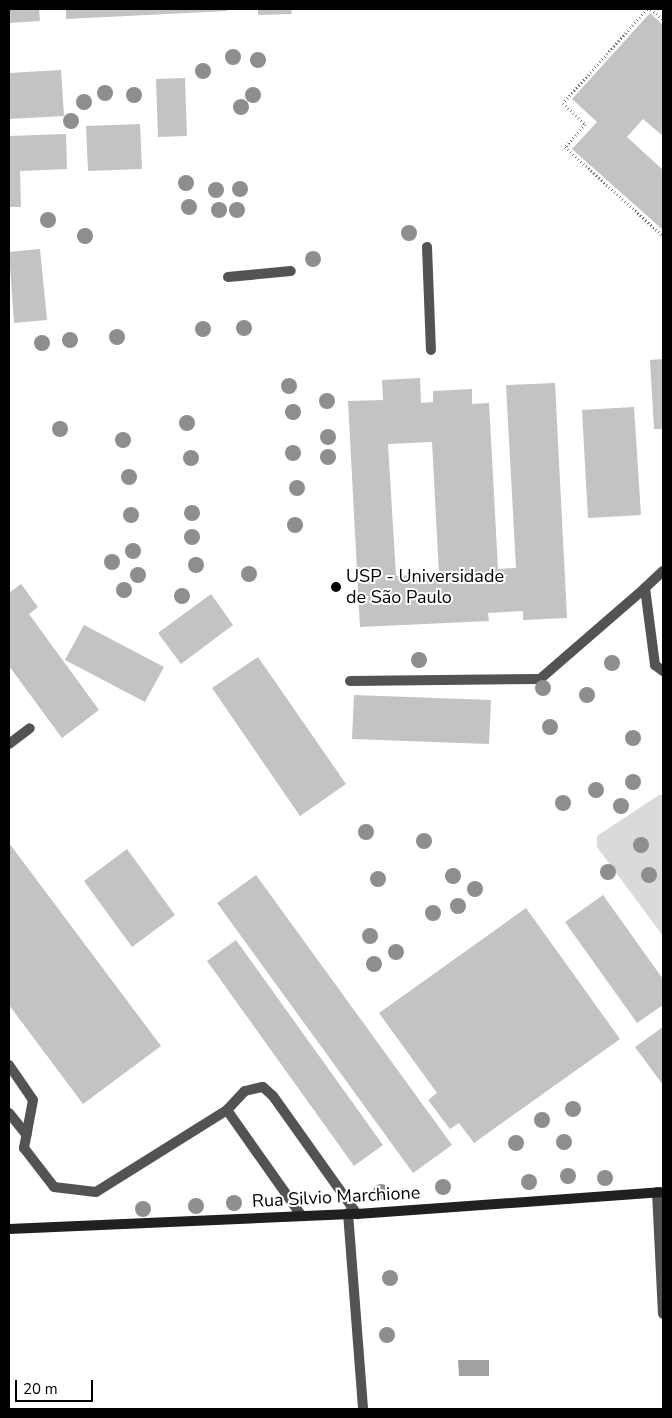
<!DOCTYPE html>
<html>
<head>
<meta charset="utf-8">
<style>
	body { margin:0 }
	#map { position:relative; width:672px; height:1418px; overflow:hidden; background:#fff; font-family:"Nunito Sans",sans-serif }
	div>[style] { position:absolute }
	.green>* { inset:0; background:#dadada }
	.water>* { inset:0; background:#a1a1a1 }
	.building>* { inset:0; background:#c3c3c3 }
	.path>* { height:3px; margin-top:-1.5px; transform-origin:0; background:repeating-linear-gradient(90deg,#757575 0 1px,transparent 0 3.5px) }
	.lane>* { height:10px; margin:-5px; padding:0 5px; transform-origin:5px; border-radius:5px; background:#535353 }
	.street>* { height:10px; margin:-5px; padding:0 5px; transform-origin:5px; border-radius:5px; background:#535353 }
	.secondary>* { height:10px; margin:-5px; padding:0 5px; transform-origin:5px; border-radius:5px; background:#202020 }
	.trees>* { width:16px; height:16px; margin:-8px; border-radius:50%; background:#8e8e8e }
	.dots>* { width:14px; height:14px; translate:-50% -50%; box-sizing:border-box; border:2px solid #fff; border-radius:50% }
	span { translate:-50% -50%; white-space:nowrap; text-align:center; line-height:1.15; -webkit-text-stroke:4px #fff; paint-order:stroke }
	.poi-label { font-size:18px; color:#000 }
	.left { translate:0 -50%; text-align:left }
	.street-label { font-size:18px; color:#000 }
	.frame { position:absolute; inset:0; border:10px solid #000; pointer-events:none }
	.scale { position:absolute; left:15px; top:1380px; width:78px; height:22px; box-sizing:border-box; border:2px solid #000; border-top:0; padding-left:6px; font-size:15px; line-height:18px; white-space:nowrap; color:#000; -webkit-text-stroke:4px #fff; paint-order:stroke }
</style>
</head>
<body>
<div id="map">
	<div class="green">
		<i style="clip-path:polygon(659px 795px,663px 795px,663px 936px,597px 847px,597px 836px)"></i>
	</div>
	<div class="water">
		<i style="clip-path:polygon(458px 1360px,489px 1360px,489px 1376px,459px 1376px)"></i>
	</div>
	<div class="building">
		<i style="clip-path:polygon(9px 9px,39px 9px,40px 21px,9px 23px)"></i>
		<i style="clip-path:polygon(66px 9px,227px 9px,227px 11px,66px 19px)"></i>
		<i style="clip-path:polygon(258px 9px,291px 9px,292px 14px,258px 15px)"></i>
		<i style="clip-path:polygon(650px 13px,663px 25px,663px 136px,643px 119px,627px 137px,663px 170px,663px 230px,572px 149px,597px 122px,572px 99px)"></i>
		<i style="clip-path:polygon(61px 70px,64px 116px,9px 119px,9px 73px)"></i>
		<i style="clip-path:polygon(185px 78px,187px 136px,158px 137px,156px 79px)"></i>
		<i style="clip-path:polygon(140px 124px,142px 169px,88px 171px,86px 126px)"></i>
		<i style="clip-path:polygon(66px 134px,67px 169px,20px 171px,21px 207px,9px 207px,9px 136px)"></i>
		<i style="clip-path:polygon(40px 249px,47px 320px,14px 323px,9px 252px)"></i>
		<i style="clip-path:polygon(663px 359px,663px 429px,654px 429px,650px 360px)"></i>
		<i style="clip-path:polygon(evenodd,420px 378px,421px 403px,433px 402px,433px 391px,472px 389px,472px 404px,489px 403px,498px 569px,516px 568px,506px 385px,555px 383px,567px 618px,523px 620px,523px 611px,488px 613px,489px 621px,360px 627px,348px 401px,383px 400px,382px 380px,420px 378px,432px 442px,439px 574px,396px 576px,388px 444px,432px 442px)"></i>
		<i style="clip-path:polygon(634px 407px,641px 515px,588px 518px,582px 410px)"></i>
		<i style="clip-path:polygon(21px 584px,38px 607px,29px 614px,99px 710px,62px 738px,9px 666px,9px 593px)"></i>
		<i style="clip-path:polygon(211px 594px,233px 625px,181px 664px,158px 633px)"></i>
		<i style="clip-path:polygon(84px 625px,164px 667px,145px 702px,65px 660px)"></i>
		<i style="clip-path:polygon(258px 657px,346px 784px,300px 816px,212px 688px)"></i>
		<i style="clip-path:polygon(354px 695px,491px 700px,489px 744px,352px 739px)"></i>
		<i style="clip-path:polygon(9px 843px,161px 1046px,83px 1104px,9px 1005px)"></i>
		<i style="clip-path:polygon(127px 849px,175px 915px,132px 947px,84px 881px)"></i>
		<i style="clip-path:polygon(256px 875px,452px 1145px,413px 1173px,217px 903px)"></i>
		<i style="clip-path:polygon(603px 895px,663px 979px,663px 1005px,637px 1023px,565px 922px)"></i>
		<i style="clip-path:polygon(526px 908px,620px 1039px,474px 1143px,459px 1123px,450px 1129px,428px 1100px,437px 1093px,379px 1013px)"></i>
		<i style="clip-path:polygon(236px 940px,383px 1145px,354px 1166px,207px 961px)"></i>
		<i style="clip-path:polygon(663px 1027px,663px 1085px,635px 1047px)"></i>
	</div>
	<div class="path">
		<i style="left:647px;top:9px;width:126px;rotate:131.8deg"></i>
		<i style="left:563px;top:103px;width:30px;rotate:44deg"></i>
		<i style="left:585px;top:124px;width:30px;rotate:131deg"></i>
		<i style="left:565px;top:147px;width:132px;rotate:42.2deg"></i>
		<i style="left:651px;top:9px;width:16px;rotate:40deg"></i>
	</div>
	<div class="lane">
		<i style="left:427px;top:247px;width:103px;rotate:87.8deg"></i>
		<i style="left:228px;top:277px;width:63px;rotate:-5.4deg"></i>
		<i style="left:663px;top:571px;width:25px;rotate:137deg"></i>
		<i style="left:645px;top:588px;width:78px;rotate:82.6deg"></i>
		<i style="left:655px;top:665px;width:10px;rotate:37deg"></i>
		<i style="left:350px;top:681px;width:190px;rotate:-0.6deg"></i>
		<i style="left:540px;top:679px;width:139px;rotate:-40.9deg"></i>
		<i style="left:9px;top:744px;width:26px;rotate:-37deg"></i>
		<i style="left:9px;top:1065px;width:42px;rotate:55.6deg"></i>
		<i style="left:33px;top:1100px;width:49px;rotate:100.6deg"></i>
		<i style="left:24px;top:1148px;width:49px;rotate:52.4deg"></i>
		<i style="left:54px;top:1187px;width:42px;rotate:6.8deg"></i>
		<i style="left:96px;top:1192px;width:155px;rotate:-32deg"></i>
		<i style="left:9px;top:1113px;width:28px;rotate:51deg"></i>
		<i style="left:301px;top:1215px;width:128px;rotate:-125.2deg"></i>
		<i style="left:227px;top:1110px;width:26px;rotate:-47deg"></i>
		<i style="left:245px;top:1091px;width:18px;rotate:-13deg"></i>
		<i style="left:263px;top:1087px;width:13px;rotate:42deg"></i>
		<i style="left:273px;top:1096px;width:145px;rotate:54.6deg"></i>
	</div>
	<div class="street">
		<i style="left:657px;top:1192px;width:122px;rotate:87.2deg"></i>
		<i style="left:348px;top:1213px;width:197px;rotate:85.6deg"></i>
	</div>
	<div class="secondary">
		<i style="left:9px;top:1229px;width:348px;rotate:-2.5deg"></i>
		<i style="left:357px;top:1214px;width:307px;rotate:-4.1deg"></i>
	</div>
	<div class="trees">
		<i style="left:233px;top:57px"></i>
		<i style="left:258px;top:60px"></i>
		<i style="left:203px;top:71px"></i>
		<i style="left:105px;top:93px"></i>
		<i style="left:134px;top:95px"></i>
		<i style="left:253px;top:95px"></i>
		<i style="left:84px;top:102px"></i>
		<i style="left:241px;top:107px"></i>
		<i style="left:71px;top:121px"></i>
		<i style="left:186px;top:183px"></i>
		<i style="left:240px;top:189px"></i>
		<i style="left:216px;top:190px"></i>
		<i style="left:189px;top:207px"></i>
		<i style="left:219px;top:210px"></i>
		<i style="left:237px;top:210px"></i>
		<i style="left:48px;top:220px"></i>
		<i style="left:409px;top:233px"></i>
		<i style="left:85px;top:236px"></i>
		<i style="left:313px;top:259px"></i>
		<i style="left:244px;top:328px"></i>
		<i style="left:203px;top:329px"></i>
		<i style="left:117px;top:337px"></i>
		<i style="left:70px;top:340px"></i>
		<i style="left:42px;top:343px"></i>
		<i style="left:289px;top:386px"></i>
		<i style="left:327px;top:401px"></i>
		<i style="left:293px;top:412px"></i>
		<i style="left:187px;top:423px"></i>
		<i style="left:60px;top:429px"></i>
		<i style="left:328px;top:437px"></i>
		<i style="left:123px;top:440px"></i>
		<i style="left:293px;top:453px"></i>
		<i style="left:328px;top:457px"></i>
		<i style="left:191px;top:458px"></i>
		<i style="left:129px;top:477px"></i>
		<i style="left:297px;top:488px"></i>
		<i style="left:192px;top:513px"></i>
		<i style="left:131px;top:515px"></i>
		<i style="left:295px;top:525px"></i>
		<i style="left:192px;top:537px"></i>
		<i style="left:133px;top:551px"></i>
		<i style="left:112px;top:562px"></i>
		<i style="left:196px;top:565px"></i>
		<i style="left:249px;top:574px"></i>
		<i style="left:138px;top:575px"></i>
		<i style="left:124px;top:590px"></i>
		<i style="left:182px;top:596px"></i>
		<i style="left:419px;top:660px"></i>
		<i style="left:612px;top:663px"></i>
		<i style="left:543px;top:688px"></i>
		<i style="left:587px;top:695px"></i>
		<i style="left:550px;top:727px"></i>
		<i style="left:633px;top:738px"></i>
		<i style="left:633px;top:782px"></i>
		<i style="left:596px;top:790px"></i>
		<i style="left:563px;top:803px"></i>
		<i style="left:621px;top:806px"></i>
		<i style="left:366px;top:832px"></i>
		<i style="left:424px;top:841px"></i>
		<i style="left:641px;top:845px"></i>
		<i style="left:608px;top:872px"></i>
		<i style="left:649px;top:875px"></i>
		<i style="left:453px;top:876px"></i>
		<i style="left:378px;top:879px"></i>
		<i style="left:475px;top:889px"></i>
		<i style="left:458px;top:906px"></i>
		<i style="left:433px;top:913px"></i>
		<i style="left:370px;top:936px"></i>
		<i style="left:396px;top:952px"></i>
		<i style="left:374px;top:964px"></i>
		<i style="left:573px;top:1109px"></i>
		<i style="left:542px;top:1120px"></i>
		<i style="left:564px;top:1142px"></i>
		<i style="left:516px;top:1143px"></i>
		<i style="left:568px;top:1176px"></i>
		<i style="left:605px;top:1178px"></i>
		<i style="left:529px;top:1182px"></i>
		<i style="left:443px;top:1187px"></i>
		<i style="left:381px;top:1192px"></i>
		<i style="left:234px;top:1203px"></i>
		<i style="left:196px;top:1206px"></i>
		<i style="left:143px;top:1209px"></i>
		<i style="left:390px;top:1278px"></i>
		<i style="left:387px;top:1335px"></i>
	</div>
	<div class="dots">
		<i style="left:336px;top:587px;background:#000"></i>
	</div>
	<div class="poi-label">
		<span class="left" style="left:346px;top:587px">USP - Universidade<br>de São Paulo</span>
	</div>
	<div class="street-label">
		<span style="left:336px;top:1197px;rotate:-3deg">Rua Silvio Marchione</span>
	</div>
	<div class="frame"></div>
	<div class="scale">20 m</div>
</div>
</body>
</html>
